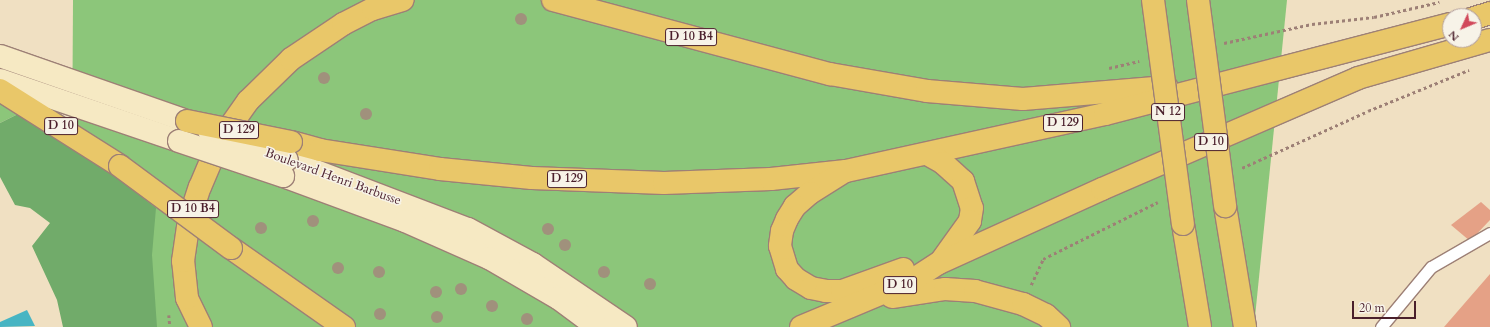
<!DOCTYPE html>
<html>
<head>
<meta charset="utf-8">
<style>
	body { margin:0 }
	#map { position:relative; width:1490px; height:327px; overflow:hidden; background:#f0e0c2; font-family:Cardo,serif }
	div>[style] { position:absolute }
	.green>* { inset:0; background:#8cc67a }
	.forest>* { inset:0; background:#71ab6a }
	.water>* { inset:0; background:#47b5c3 }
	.building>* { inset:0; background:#e5a186 }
	.path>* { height:2.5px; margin-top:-1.25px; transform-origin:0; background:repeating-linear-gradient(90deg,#9d8076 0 3px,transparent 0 6px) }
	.roads { filter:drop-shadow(1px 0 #9d8076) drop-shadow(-1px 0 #9d8076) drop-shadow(0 1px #9d8076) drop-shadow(0 -1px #9d8076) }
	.service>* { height:11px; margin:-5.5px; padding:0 5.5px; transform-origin:5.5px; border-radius:5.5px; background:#fff }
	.secondary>* { height:22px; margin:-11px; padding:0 11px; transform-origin:11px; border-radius:11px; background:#f6e9c3 }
	.primary>* { height:22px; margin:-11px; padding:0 11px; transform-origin:11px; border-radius:11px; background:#e9c769 }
	.trunk>* { height:22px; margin:-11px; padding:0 11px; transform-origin:11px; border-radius:11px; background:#e9c769 }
	.bridges { filter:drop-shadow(1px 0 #9d8076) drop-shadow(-1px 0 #9d8076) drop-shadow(0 1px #9d8076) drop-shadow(0 -1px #9d8076) }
	.secondary-bridge>* { height:22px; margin:-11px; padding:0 11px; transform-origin:11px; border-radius:11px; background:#f6e9c3 }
	.primary-bridge>* { height:22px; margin:-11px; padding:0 11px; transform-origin:11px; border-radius:11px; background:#e9c769 }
	.trunk-bridge>* { height:22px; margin:-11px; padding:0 11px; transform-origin:11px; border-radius:11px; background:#e9c769 }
	.trees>* { width:12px; height:12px; margin:-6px; border-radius:50%; background:#a0917c }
	span { translate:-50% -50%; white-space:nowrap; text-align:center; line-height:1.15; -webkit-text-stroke:3px #f7f3e8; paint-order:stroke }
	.shield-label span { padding:1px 3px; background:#f7f3e8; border:1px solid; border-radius:3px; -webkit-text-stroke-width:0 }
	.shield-label { font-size:12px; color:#4a1f2b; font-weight:700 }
	.street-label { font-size:13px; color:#4a1f2b }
	.north { position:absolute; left:1442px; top:8px; width:40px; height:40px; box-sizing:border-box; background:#f7f3e8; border:1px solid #b29e9c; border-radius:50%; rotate:226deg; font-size:11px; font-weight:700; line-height:16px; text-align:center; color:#4a1f2b }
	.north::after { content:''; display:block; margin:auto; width:14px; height:18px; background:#d1495b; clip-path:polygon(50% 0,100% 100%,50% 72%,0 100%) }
	.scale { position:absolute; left:1352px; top:301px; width:64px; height:18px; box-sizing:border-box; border:2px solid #4a1f2b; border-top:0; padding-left:5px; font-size:12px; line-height:14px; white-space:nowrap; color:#4a1f2b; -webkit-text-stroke:3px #f7f3e8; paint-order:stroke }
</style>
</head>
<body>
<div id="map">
	<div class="green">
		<i style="clip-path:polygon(73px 0,1287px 0,1254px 327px,71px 327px)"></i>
		<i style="clip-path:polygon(0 101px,22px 112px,0 123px)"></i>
	</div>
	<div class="forest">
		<i style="clip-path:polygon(20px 113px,86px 154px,156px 208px,152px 255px,157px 327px,63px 327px,57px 300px,32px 246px,50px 223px,30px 208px,15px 205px,0 177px,0 123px)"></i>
	</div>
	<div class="water">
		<i style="clip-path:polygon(27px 310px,35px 326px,0 327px,0 322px)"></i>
	</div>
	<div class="building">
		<i style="clip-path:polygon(1481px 202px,1490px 210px,1490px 220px,1470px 241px,1451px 225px)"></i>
		<i style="clip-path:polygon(1490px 274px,1490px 327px,1444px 327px)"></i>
	</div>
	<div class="path">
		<i style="left:1224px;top:43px;width:90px;rotate:-12.2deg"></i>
		<i style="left:1312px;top:24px;width:62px;rotate:-6.4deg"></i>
		<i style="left:1374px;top:17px;width:67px;rotate:-13deg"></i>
		<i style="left:1109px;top:68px;width:31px;rotate:-13deg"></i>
		<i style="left:1242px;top:168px;width:138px;rotate:-24.3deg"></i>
		<i style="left:1368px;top:111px;width:109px;rotate:-22.1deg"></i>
		<i style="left:1031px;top:285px;width:29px;rotate:-65deg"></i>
		<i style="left:1043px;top:259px;width:128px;rotate:-26.4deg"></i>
		<i style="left:169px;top:315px;width:12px;rotate:85deg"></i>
	</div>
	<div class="roads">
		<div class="service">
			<i style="left:1381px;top:327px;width:78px;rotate:-50.2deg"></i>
			<i style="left:1431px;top:267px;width:68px;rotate:-30deg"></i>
		</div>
		<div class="secondary">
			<i style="left:0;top:56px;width:198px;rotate:19.2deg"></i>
			<i style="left:0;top:80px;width:189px;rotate:18.8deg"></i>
			<i style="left:287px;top:160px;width:194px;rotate:20.9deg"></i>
			<i style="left:468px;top:229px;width:74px;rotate:28.3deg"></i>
			<i style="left:533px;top:264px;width:112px;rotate:34.1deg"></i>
			<i style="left:283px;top:176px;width:130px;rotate:20.2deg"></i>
			<i style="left:405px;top:221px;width:92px;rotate:23.8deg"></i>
			<i style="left:489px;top:258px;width:80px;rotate:30.1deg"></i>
			<i style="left:558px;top:298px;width:49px;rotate:36.6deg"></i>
		</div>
		<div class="primary">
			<i style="left:553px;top:0;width:287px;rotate:15deg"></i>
			<i style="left:830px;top:74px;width:98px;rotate:9.9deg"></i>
			<i style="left:927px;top:91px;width:96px;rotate:4.8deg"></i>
			<i style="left:1023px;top:99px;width:144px;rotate:-4.8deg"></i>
			<i style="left:1474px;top:18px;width:17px;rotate:-17deg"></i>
			<i style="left:0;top:90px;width:142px;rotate:32.3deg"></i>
			<i style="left:291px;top:142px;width:30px;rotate:15deg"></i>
			<i style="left:320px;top:150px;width:121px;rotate:9deg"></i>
			<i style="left:440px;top:169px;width:92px;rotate:5.6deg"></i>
			<i style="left:532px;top:178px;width:132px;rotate:2.2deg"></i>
			<i style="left:664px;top:183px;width:107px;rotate:-2.1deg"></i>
			<i style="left:771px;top:179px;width:75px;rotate:-6.1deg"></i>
			<i style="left:846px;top:171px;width:265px;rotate:-12.4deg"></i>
			<i style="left:1105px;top:114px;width:357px;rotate:-14.6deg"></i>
			<i style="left:927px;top:154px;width:18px;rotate:29deg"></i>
			<i style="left:943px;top:163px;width:27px;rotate:42deg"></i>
			<i style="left:963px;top:181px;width:28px;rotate:72deg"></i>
			<i style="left:972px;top:208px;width:13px;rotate:99deg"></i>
			<i style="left:970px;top:221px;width:48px;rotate:125.7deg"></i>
			<i style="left:842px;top:173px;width:38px;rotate:148deg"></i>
			<i style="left:810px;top:193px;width:20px;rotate:139deg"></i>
			<i style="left:795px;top:206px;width:15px;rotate:122deg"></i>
			<i style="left:787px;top:219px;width:13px;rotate:113deg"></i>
			<i style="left:782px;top:231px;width:15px;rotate:98deg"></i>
			<i style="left:780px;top:246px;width:24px;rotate:73deg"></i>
			<i style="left:787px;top:269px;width:13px;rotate:48deg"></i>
			<i style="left:796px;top:279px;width:17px;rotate:31deg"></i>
			<i style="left:811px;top:288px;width:15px;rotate:11deg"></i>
			<i style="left:826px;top:291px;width:16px"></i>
			<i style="left:842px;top:291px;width:65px;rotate:-19.8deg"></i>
			<i style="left:231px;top:248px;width:138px;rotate:35deg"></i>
			<i style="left:892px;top:297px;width:54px;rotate:-8.6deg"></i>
			<i style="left:945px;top:289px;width:30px;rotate:4deg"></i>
			<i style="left:975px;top:291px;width:50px;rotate:15.2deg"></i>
			<i style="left:1023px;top:304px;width:25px;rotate:26deg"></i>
			<i style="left:1046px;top:315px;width:18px;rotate:43deg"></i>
			<i style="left:201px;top:327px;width:32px;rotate:-116deg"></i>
			<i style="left:187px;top:298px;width:37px;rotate:-96deg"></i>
			<i style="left:183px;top:261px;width:41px;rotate:-81.7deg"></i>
			<i style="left:189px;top:220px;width:35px;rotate:-72deg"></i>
			<i style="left:200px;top:187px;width:49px;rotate:-67.1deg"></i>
			<i style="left:219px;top:142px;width:50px;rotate:-54.7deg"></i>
			<i style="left:248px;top:101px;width:60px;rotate:-44.3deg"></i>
			<i style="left:291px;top:59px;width:63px;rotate:-33.9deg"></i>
			<i style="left:343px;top:24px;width:34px;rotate:-27deg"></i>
			<i style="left:373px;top:9px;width:31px;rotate:-17deg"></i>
			<i style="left:801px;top:327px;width:119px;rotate:-22.7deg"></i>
			<i style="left:911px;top:281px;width:33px;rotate:-33deg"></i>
			<i style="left:939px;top:263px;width:179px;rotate:-24.4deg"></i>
			<i style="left:1102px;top:189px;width:279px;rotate:-23.4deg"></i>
			<i style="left:1358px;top:78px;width:137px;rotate:-16.1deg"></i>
		</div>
		<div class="trunk">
			<i style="left:1225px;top:206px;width:123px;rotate:80.6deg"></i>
			<i style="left:1183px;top:224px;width:104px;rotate:80.6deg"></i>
		</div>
	</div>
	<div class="bridges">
		<div class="secondary-bridge">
			<i style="left:209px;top:131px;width:83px;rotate:20.4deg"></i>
			<i style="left:179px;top:141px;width:110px;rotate:18.6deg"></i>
		</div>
		<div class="primary-bridge">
			<i style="left:187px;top:121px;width:106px;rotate:11.4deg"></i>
			<i style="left:120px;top:166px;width:138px;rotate:36.5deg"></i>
		</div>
		<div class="trunk-bridge">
			<i style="left:1153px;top:0;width:226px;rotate:82.4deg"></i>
			<i style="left:1198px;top:0;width:208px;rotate:82.5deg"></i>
		</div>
	</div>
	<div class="trees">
		<i style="left:521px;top:19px"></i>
		<i style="left:324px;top:78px"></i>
		<i style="left:366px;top:114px"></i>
		<i style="left:313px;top:221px"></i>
		<i style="left:261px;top:228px"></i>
		<i style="left:548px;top:229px"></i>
		<i style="left:565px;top:245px"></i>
		<i style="left:338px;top:268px"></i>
		<i style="left:379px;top:272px"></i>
		<i style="left:604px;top:272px"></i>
		<i style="left:650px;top:284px"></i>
		<i style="left:461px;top:289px"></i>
		<i style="left:436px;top:292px"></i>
		<i style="left:492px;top:306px"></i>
		<i style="left:380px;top:314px"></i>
		<i style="left:437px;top:317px"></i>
		<i style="left:527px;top:319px"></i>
	</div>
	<div class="shield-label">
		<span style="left:691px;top:37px">D 10 B4</span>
		<span style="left:1168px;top:112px">N 12</span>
		<span style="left:1063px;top:123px">D 129</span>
		<span style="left:61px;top:126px">D 10</span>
		<span style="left:239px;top:130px">D 129</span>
		<span style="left:1211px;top:142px">D 10</span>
		<span style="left:567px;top:179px">D 129</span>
		<span style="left:193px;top:209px">D 10 B4</span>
		<span style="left:900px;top:285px">D 10</span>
	</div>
	<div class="street-label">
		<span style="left:333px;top:177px;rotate:20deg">Boulevard Henri Barbusse</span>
	</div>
	<div class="north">N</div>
	<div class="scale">20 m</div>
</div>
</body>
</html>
